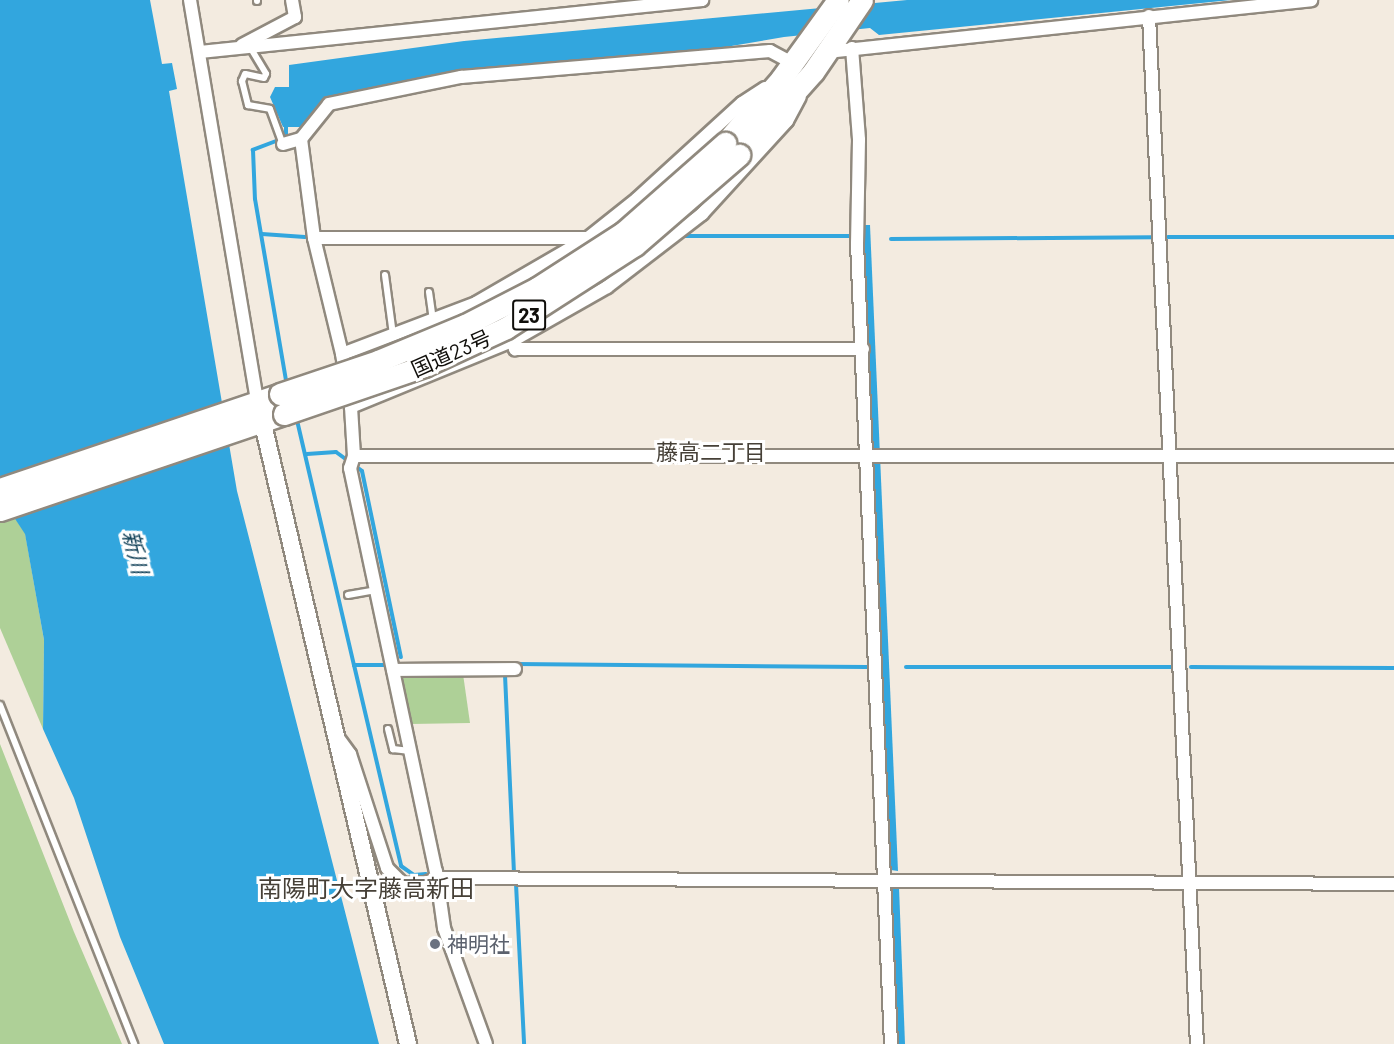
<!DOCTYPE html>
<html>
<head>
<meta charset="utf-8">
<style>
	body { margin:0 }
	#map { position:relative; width:1394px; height:1044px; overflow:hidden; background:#f3ebe0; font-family:Barlow,"Noto Sans JP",sans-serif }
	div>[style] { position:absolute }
	.green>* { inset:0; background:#aed097 }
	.water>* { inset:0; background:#32a6de }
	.stream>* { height:4px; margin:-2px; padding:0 2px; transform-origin:2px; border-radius:2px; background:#32a6de }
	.roads { filter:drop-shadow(2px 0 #90897e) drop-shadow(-2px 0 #90897e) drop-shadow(0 2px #90897e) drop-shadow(0 -2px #90897e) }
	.lane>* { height:6px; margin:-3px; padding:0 3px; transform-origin:3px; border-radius:3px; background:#fff }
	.street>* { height:12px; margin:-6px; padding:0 6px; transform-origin:6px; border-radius:6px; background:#fff }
	.secondary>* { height:16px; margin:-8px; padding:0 8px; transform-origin:8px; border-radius:8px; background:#fff }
	.highway>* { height:21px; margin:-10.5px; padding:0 10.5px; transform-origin:10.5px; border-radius:10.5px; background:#fff }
	.bridges { filter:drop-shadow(2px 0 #90897e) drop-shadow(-2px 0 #90897e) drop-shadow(0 2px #90897e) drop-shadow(0 -2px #90897e) }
	.highway-bridge>* { height:21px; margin:-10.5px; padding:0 10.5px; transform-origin:10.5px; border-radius:10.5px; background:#fff }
	.dots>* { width:16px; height:16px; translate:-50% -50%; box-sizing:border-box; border:3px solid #fff; border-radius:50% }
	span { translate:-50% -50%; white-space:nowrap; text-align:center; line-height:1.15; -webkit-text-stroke:6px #fff; paint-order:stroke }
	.shield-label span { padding:2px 4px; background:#fff; border:2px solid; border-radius:4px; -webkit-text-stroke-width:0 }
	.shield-label { font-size:20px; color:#100e0a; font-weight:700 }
	.street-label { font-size:21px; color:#100e0a }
	.worship-label { font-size:21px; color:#5b616d }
	.left { translate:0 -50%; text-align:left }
	.neighbourhood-label { font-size:22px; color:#464037 }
	.water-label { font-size:22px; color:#14435a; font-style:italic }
	.quarter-label { font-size:24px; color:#464037 }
</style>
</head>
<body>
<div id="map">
	<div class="green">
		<i style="clip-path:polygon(0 496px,25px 533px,44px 640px,43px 729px,0 628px)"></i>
		<i style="clip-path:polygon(403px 674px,463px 674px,470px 723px,411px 724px,400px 678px)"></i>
		<i style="clip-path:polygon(0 744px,74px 932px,122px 1044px,0 1044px)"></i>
	</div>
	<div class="water">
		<i style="clip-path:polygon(0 0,150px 0,162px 64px,172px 63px,177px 89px,169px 91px,237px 491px,379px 1044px,164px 1044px,120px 937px,74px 798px,43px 729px,44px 640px,25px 534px,0 496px)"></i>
		<i style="clip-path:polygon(907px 0,1231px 0,879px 35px,870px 28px,784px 37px,690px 53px,464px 70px,329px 97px,304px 127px,283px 127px,270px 97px,275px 87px,289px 87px,289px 65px,464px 41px)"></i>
		<i style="clip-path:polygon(862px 225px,870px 225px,898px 871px,891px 870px)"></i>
		<i style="clip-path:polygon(899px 887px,905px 1044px,898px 1044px,892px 889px)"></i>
	</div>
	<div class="stream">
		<i style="left:286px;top:123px;width:14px;rotate:90deg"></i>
		<i style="left:276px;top:141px;width:25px;rotate:159deg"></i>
		<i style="left:253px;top:150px;width:49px;rotate:87.7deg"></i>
		<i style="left:255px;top:199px;width:190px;rotate:80.3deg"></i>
		<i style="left:262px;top:234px;width:43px;rotate:4deg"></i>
		<i style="left:685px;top:236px;width:164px"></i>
		<i style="left:1168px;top:237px;width:226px"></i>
		<i style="left:891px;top:239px;width:262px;rotate:-0.4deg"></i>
		<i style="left:296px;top:416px;width:256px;rotate:76.9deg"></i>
		<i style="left:354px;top:665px;width:32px"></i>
		<i style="left:307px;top:454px;width:29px;rotate:-4deg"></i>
		<i style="left:336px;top:452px;width:32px;rotate:36deg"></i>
		<i style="left:362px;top:471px;width:190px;rotate:78.2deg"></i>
		<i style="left:515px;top:664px;width:352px;rotate:0.5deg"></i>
		<i style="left:354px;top:665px;width:206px;rotate:76.8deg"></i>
		<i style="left:401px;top:866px;width:16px;rotate:35deg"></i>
		<i style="left:414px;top:875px;width:12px;rotate:-5deg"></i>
		<i style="left:906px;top:667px;width:268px"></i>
		<i style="left:1191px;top:667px;width:203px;rotate:0.3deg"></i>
		<i style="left:505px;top:675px;width:197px;rotate:87.4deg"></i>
		<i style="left:516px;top:884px;width:160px;rotate:87.1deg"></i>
	</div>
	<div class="roads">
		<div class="lane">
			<i style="left:257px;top:0;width:1px;rotate:90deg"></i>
			<i style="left:250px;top:47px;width:31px;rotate:59deg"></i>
			<i style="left:266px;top:74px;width:4px;rotate:117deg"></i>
			<i style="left:264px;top:78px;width:19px;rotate:-168deg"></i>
			<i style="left:245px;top:74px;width:8px;rotate:113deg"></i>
			<i style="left:242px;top:81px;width:25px;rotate:76deg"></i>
			<i style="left:248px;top:105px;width:22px;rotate:10deg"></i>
			<i style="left:270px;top:109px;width:37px;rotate:70deg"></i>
			<i style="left:385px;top:275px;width:61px;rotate:82.4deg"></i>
			<i style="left:429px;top:292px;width:28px;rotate:82deg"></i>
			<i style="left:348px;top:595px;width:28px;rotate:-10deg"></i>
			<i style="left:0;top:705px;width:365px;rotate:68.4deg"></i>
			<i style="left:388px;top:729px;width:21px;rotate:76deg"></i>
			<i style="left:393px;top:749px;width:17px;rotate:7deg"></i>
		</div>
		<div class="street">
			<i style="left:190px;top:0;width:407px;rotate:80.5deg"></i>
			<i style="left:1149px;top:16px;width:1029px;rotate:87.33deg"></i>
			<i style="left:242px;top:45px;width:60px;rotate:-27.8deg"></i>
			<i style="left:295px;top:17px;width:17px;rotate:-100deg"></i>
			<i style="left:852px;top:48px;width:92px;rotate:85.6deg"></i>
			<i style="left:859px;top:140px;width:103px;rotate:91.1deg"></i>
			<i style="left:857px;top:243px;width:802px;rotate:87.57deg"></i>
			<i style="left:200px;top:52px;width:505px;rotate:-5.91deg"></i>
			<i style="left:827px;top:52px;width:487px;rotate:-6.1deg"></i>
			<i style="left:765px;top:88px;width:27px;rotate:147deg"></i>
			<i style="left:742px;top:103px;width:142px;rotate:137.6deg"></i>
			<i style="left:637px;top:199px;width:63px;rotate:141.5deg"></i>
			<i style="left:588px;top:238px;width:129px;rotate:149.9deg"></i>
			<i style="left:476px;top:303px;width:143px;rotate:159.2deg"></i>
			<i style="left:342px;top:354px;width:54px;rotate:80.4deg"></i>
			<i style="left:351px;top:407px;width:49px;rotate:86.5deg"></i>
			<i style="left:354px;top:456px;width:1040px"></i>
			<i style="left:301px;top:139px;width:100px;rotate:82.5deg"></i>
			<i style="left:314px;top:238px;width:119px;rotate:76.4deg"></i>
			<i style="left:283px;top:144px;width:19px;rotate:-16deg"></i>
			<i style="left:301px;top:139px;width:45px;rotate:-51.3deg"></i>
			<i style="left:329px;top:104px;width:135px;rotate:-11.6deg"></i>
			<i style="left:461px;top:77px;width:310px;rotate:-4.8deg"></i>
			<i style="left:770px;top:51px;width:26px;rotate:28deg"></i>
			<i style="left:314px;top:238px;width:272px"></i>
			<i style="left:512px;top:341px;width:9px;rotate:69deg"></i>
			<i style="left:515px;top:349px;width:348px"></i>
			<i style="left:351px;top:407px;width:174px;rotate:-22.3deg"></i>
			<i style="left:512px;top:341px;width:109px;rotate:-29.6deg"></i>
			<i style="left:607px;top:287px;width:120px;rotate:-37.5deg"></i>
			<i style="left:702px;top:214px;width:126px;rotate:-47.6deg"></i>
			<i style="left:787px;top:121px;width:27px;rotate:-62deg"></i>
			<i style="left:354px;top:456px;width:13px;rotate:108deg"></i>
			<i style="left:350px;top:468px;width:412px;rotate:78deg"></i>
			<i style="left:436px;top:871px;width:58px;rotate:82deg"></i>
			<i style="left:444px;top:928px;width:123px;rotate:70.1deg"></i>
			<i style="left:393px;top:670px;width:122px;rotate:-0.5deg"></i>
			<i style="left:339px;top:739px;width:19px;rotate:54deg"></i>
			<i style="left:350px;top:754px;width:120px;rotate:72deg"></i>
			<i style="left:387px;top:868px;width:23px;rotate:45deg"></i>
			<i style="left:403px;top:884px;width:23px;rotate:-2deg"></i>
			<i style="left:426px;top:883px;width:12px;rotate:-24deg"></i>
			<i style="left:437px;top:878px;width:957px;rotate:0.36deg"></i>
		</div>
		<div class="secondary">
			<i style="left:260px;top:411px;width:650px;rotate:76.84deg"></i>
		</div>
		<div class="highway">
			<i style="left:725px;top:143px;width:85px;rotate:-48.8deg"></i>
			<i style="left:781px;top:79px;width:97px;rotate:-54.2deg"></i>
			<i style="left:739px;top:155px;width:111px;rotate:-48.3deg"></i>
			<i style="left:813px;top:72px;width:87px;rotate:-55.8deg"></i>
			<i style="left:0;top:489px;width:296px;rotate:-18.7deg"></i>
			<i style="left:0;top:510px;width:300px;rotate:-18.7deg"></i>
		</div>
	</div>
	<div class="bridges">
		<div class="highway-bridge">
			<i style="left:280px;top:394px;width:103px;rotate:-18.6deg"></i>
			<i style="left:378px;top:361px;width:94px;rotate:-22.5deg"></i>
			<i style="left:465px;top:325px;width:81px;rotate:-27.2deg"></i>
			<i style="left:537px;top:288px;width:103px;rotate:-32.8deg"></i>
			<i style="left:624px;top:232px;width:135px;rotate:-41.4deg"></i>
			<i style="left:284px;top:414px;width:148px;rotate:-18.9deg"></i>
			<i style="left:424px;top:366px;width:90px;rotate:-24.9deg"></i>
			<i style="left:506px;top:328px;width:153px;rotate:-32.8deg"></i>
			<i style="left:635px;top:245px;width:138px;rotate:-40.9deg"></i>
		</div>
	</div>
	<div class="dots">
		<i style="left:435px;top:944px;background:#6b7280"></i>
	</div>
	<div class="shield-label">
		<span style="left:529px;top:315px">23</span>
	</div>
	<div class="street-label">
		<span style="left:451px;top:353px;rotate:-24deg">国道23号</span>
	</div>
	<div class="worship-label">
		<span class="left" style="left:447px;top:944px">神明社</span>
	</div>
	<div class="neighbourhood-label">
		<span style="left:711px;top:452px">藤高二丁目</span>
	</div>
	<div class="water-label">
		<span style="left:136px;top:552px;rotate:76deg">新川</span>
	</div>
	<div class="quarter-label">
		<span style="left:366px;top:888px">南陽町大字藤高新田</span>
	</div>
</div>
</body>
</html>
